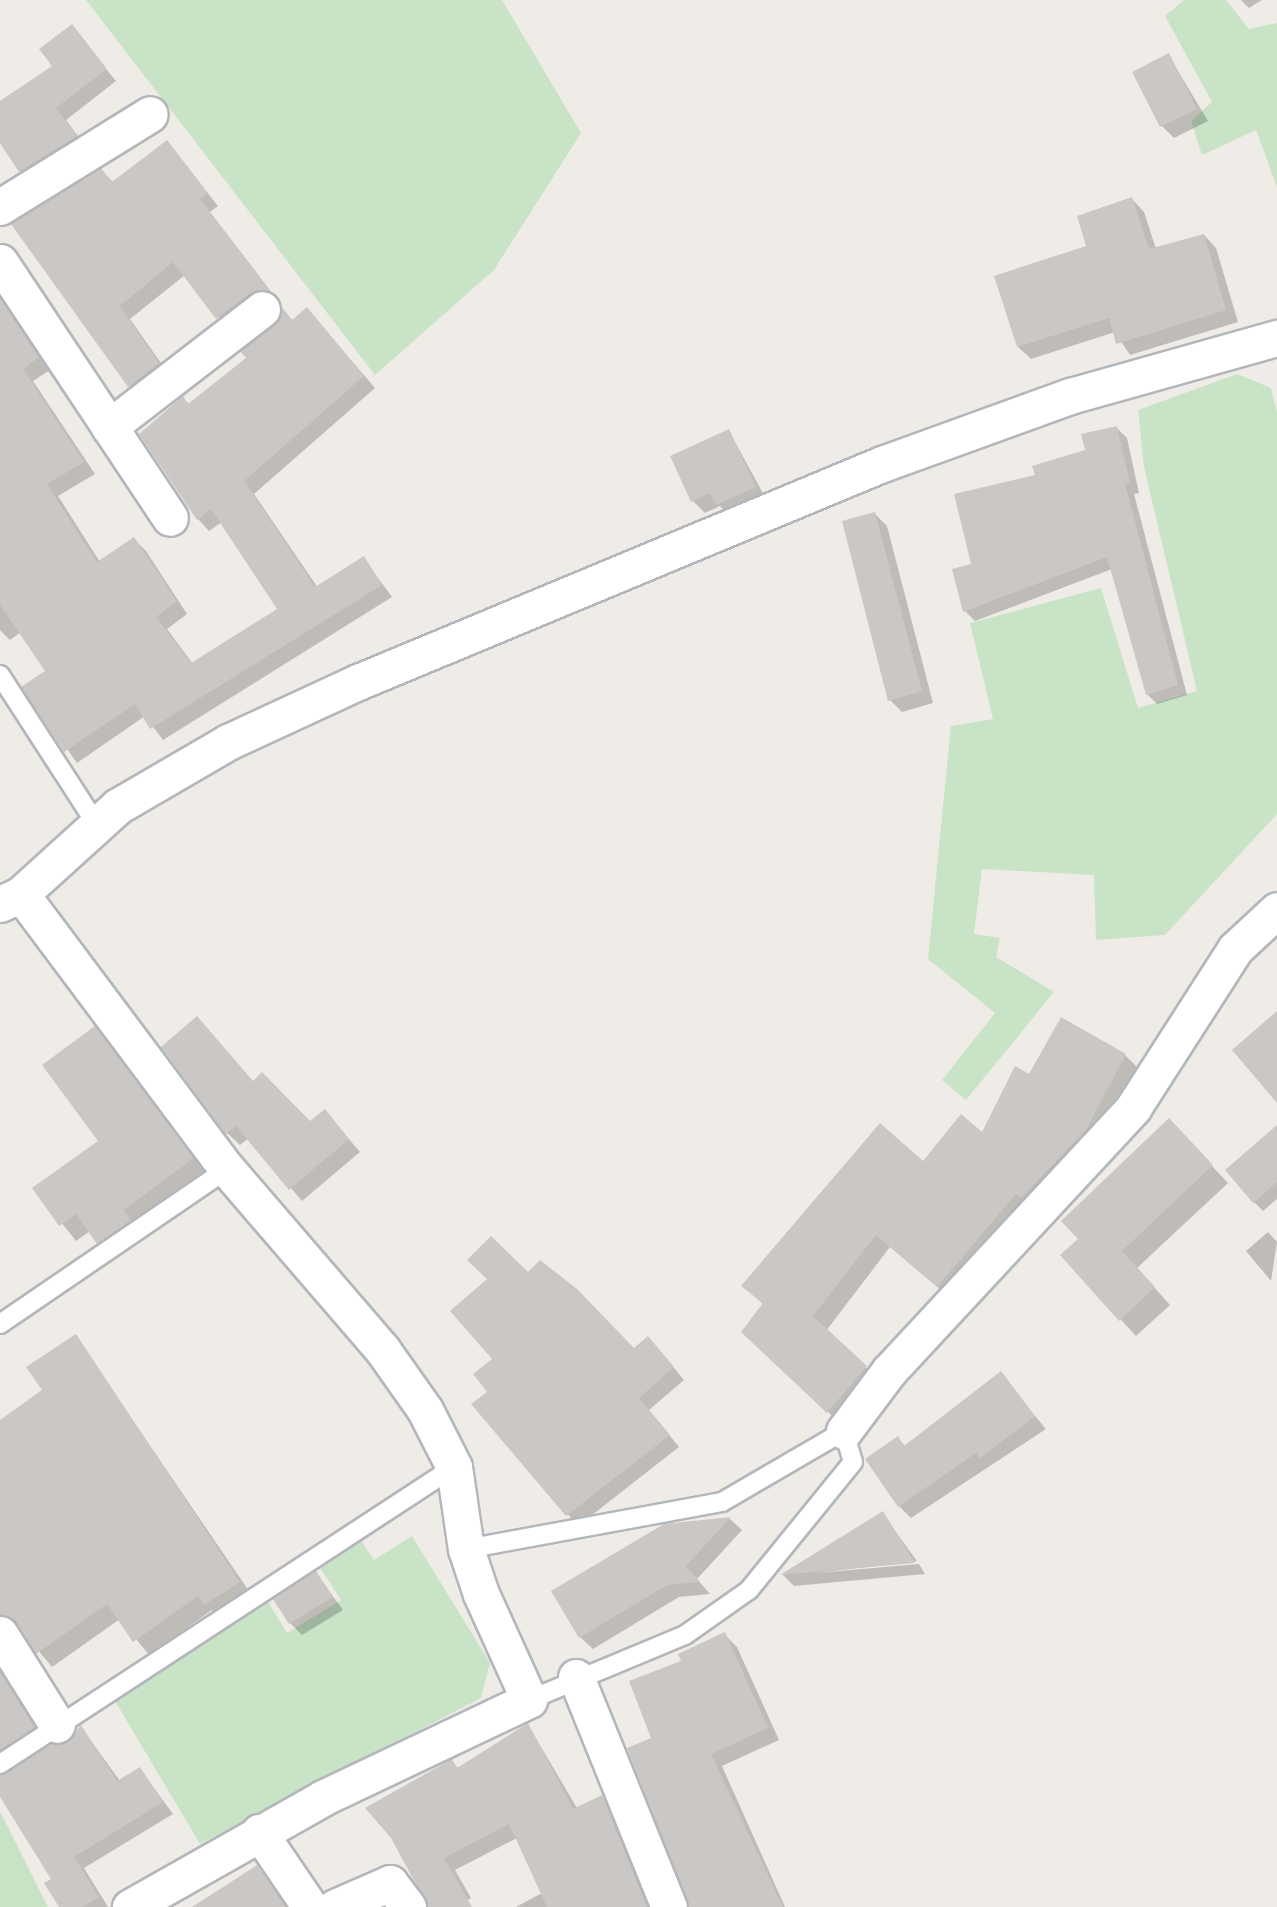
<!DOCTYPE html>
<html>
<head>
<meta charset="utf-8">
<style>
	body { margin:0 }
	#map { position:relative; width:1277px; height:1907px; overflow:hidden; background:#efece7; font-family:Overpass,sans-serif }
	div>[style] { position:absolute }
	.green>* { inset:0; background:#c9e3c7 }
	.shadow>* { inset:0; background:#0003 }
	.building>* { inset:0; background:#cac7c4 }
	.roads { filter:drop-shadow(2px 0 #b4b7ba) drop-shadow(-2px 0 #b4b7ba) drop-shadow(0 2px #b4b7ba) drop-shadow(0 -2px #b4b7ba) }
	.service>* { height:18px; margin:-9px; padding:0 9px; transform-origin:9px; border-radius:9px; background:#fff }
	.minor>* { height:35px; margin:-17.5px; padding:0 17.5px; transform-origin:17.5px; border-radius:17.5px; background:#fff }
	span { translate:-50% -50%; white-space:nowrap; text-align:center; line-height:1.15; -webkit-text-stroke:6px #fff; paint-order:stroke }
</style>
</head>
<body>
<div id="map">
	<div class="green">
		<i style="clip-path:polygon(86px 0,502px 0,581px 133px,494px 270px,375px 375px)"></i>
		<i style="clip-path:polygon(1184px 0,1226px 0,1249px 29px,1277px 23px,1277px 187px,1256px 130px,1202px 155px,1191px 121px,1212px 102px,1165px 16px)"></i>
		<i style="clip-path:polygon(1237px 374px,1271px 388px,1277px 412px,1277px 814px,1165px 935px,1096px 940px,1094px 875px,982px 869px,974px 934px,1000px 938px,996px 957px,1054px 992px,966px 1100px,942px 1080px,995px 1013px,928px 959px,951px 726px,993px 719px,970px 623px,1101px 588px,1138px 708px,1197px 691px,1144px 467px,1138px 410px)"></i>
		<i style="clip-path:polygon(356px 1533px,374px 1560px,412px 1536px,490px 1663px,481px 1698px,200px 1844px,109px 1691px,262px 1592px,287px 1633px,341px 1600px,315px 1560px)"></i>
		<i style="clip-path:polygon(0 1811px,48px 1907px,0 1907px)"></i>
	</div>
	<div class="shadow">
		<i style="clip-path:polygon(1241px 0,1262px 0,1249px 8px)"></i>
		<i style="clip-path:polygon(72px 27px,116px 81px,66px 120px,86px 147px,31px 181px,20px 170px,0 103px,54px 66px)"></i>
		<i style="clip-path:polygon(1169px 56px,1208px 121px,1174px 138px,1162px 126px)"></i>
		<i style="clip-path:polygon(167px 142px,218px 206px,210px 212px,279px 302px,263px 304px,229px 330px,185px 275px,130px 319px,170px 376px,142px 398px,130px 386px,101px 170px,114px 183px)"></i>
		<i style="clip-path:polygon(1132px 199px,1144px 212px,1156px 249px,1204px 235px,1216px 248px,1238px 322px,1130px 355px,1115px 332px,1031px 359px,1018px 347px,1088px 247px)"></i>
		<i style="clip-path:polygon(0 288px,50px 370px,33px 381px,95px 474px,58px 496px,100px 562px,134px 539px,146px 551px,187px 614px,167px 629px,193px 664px,280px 609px,222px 522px,209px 531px,198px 519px,183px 398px,190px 405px,248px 358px,283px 310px,293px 321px,307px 309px,375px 388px,254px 494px,318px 588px,364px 559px,392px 597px,163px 740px,145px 716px,77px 763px,24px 688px,48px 671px,21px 632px,10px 640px,0 630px)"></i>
		<i style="clip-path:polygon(1117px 428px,1127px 438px,1139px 493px,1134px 494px,1187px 695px,1157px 704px,1147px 694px,1112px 569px,975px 621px,965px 611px,954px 570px,973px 565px,1037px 476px,1087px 452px)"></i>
		<i style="clip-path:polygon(729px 431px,766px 499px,729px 516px,720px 506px,705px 513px,693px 501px)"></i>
		<i style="clip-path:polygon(875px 514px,887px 526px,933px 703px,902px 712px,890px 700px)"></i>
		<i style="clip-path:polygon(94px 1028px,208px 1175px,138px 1227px,146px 1237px,115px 1259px,90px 1231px,76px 1241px,34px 1188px,100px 1141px)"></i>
		<i style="clip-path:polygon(163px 1047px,254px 1082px,310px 1124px,325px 1111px,360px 1152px,302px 1201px,249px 1138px,240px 1145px,227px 1133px)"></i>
		<i style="clip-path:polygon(1125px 1055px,1139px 1069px,1099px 1143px,952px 1299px,890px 1247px,826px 1331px,880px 1381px,842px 1425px,757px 1346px,764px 1305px,743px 1286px,880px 1126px,923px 1163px,982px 1134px,1030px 1076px)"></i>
		<i style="clip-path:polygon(1277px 1127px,1277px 1199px,1263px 1211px,1254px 1202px)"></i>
		<i style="clip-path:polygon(1185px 1137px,1228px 1183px,1137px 1268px,1170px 1305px,1136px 1336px,1062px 1256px)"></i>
		<i style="clip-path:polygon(1268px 1232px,1277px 1242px,1271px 1281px,1246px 1251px)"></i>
		<i style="clip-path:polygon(528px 1274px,634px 1350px,659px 1350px,684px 1380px,649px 1410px,679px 1447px,578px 1526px,474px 1404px,489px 1392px,494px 1359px)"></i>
		<i style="clip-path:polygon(76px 1337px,253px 1597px,220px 1618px,212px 1610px,149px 1655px,120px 1619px,52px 1667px,22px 1631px,0 1624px,0 1422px,44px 1391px)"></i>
		<i style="clip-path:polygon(1000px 1374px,1046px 1429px,911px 1518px,899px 1506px,898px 1439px,906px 1447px)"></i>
		<i style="clip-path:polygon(882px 1513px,917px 1561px,816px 1573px,919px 1564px,925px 1574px,794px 1586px,783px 1575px)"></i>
		<i style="clip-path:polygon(730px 1519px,742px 1530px,697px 1579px,710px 1594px,679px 1597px,593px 1649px,580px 1637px,665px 1526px)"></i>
		<i style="clip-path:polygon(316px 1573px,343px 1610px,302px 1635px,290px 1623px)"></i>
		<i style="clip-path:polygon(725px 1635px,737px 1647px,779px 1740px,722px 1766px,785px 1907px,688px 1907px,653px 1739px,683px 1662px)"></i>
		<i style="clip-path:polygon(0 1668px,44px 1739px,4px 1766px,2px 1775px,69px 1743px,81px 1727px,120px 1781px,140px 1769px,173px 1814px,84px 1868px,108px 1907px,61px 1907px,53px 1879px,0 1793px)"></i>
		<i style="clip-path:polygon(528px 1725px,577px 1808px,602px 1797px,614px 1809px,655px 1907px,516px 1907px,542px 1893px,517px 1838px,455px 1870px,471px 1898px,455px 1907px,433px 1907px,392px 1837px,451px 1761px,459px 1769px)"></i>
		<i style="clip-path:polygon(257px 1868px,287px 1907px,196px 1907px)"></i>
	</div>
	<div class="building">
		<i style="clip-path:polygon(72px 24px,107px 69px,56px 108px,77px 136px,19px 172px,0 143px,0 101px,52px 66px,39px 49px)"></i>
		<i style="clip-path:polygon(1169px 53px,1197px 109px,1160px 127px,1132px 72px)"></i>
		<i style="clip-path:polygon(167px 140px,208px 193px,200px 199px,269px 290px,250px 293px,216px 319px,173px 262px,120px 306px,159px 363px,128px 387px,11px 224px,101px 168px,112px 182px)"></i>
		<i style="clip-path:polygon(1132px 197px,1149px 249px,1204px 234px,1226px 310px,1116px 344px,1109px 318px,1017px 347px,994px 276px,1086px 246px,1077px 216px)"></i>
		<i style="clip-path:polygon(0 298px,39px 357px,23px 369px,84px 462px,47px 484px,97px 562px,134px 537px,177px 601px,156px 617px,191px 663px,277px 609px,211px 509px,197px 520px,139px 434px,183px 396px,188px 404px,246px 358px,240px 351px,275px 324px,282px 307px,292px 320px,307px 307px,364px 376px,244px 481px,315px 587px,364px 556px,382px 585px,150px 729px,135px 704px,64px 752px,21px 687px,45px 671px,0 605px)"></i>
		<i style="clip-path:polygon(1117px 426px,1130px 483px,1125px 484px,1178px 685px,1146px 695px,1107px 557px,963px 612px,952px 569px,971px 564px,954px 494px,1035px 475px,1032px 466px,1085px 450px,1081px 434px)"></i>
		<i style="clip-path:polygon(729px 429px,756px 487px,716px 505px,710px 493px,691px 502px,670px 456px)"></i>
		<i style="clip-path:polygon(875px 512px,922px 691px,888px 701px,842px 521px)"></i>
		<i style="clip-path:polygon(1277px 1011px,1277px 1103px,1232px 1050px)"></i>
		<i style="clip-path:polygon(197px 1016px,253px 1081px,262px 1072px,310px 1121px,325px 1109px,349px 1139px,289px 1190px,236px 1126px,226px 1134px,161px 1047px)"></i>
		<i style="clip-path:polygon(1061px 1017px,1126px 1054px,1086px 1130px,1021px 1198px,1016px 1194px,937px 1287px,876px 1235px,813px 1316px,867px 1366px,827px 1413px,741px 1332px,763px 1303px,741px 1286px,880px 1123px,923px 1161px,961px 1114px,982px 1132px,1015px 1066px,1029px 1074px)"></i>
		<i style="clip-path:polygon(95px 1026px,194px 1158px,124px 1210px,131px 1221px,97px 1244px,76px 1214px,59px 1226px,32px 1188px,98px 1141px,42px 1065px)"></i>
		<i style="clip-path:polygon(1169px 1118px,1213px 1165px,1122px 1251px,1155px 1287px,1119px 1321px,1060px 1255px,1078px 1239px,1061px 1221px)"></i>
		<i style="clip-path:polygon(1277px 1125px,1277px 1182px,1253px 1203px,1225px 1170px)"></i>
		<i style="clip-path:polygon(491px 1236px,528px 1272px,540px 1260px,577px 1289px,634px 1348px,648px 1336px,674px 1367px,639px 1398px,670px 1435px,566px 1516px,471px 1404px,487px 1392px,473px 1374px,492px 1359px,450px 1311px,487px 1279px,467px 1260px)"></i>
		<i style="clip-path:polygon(76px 1334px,240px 1582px,204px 1605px,198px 1596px,133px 1642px,107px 1604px,36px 1654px,17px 1623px,0 1614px,0 1420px,42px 1390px,26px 1367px)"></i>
		<i style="clip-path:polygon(1001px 1371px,1035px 1416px,980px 1458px,976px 1453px,898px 1507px,865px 1459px,898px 1436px,904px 1446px)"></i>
		<i style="clip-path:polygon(883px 1511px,915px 1563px,780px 1575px)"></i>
		<i style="clip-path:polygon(731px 1517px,686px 1566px,700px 1582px,667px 1585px,579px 1638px,551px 1591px,664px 1524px)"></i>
		<i style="clip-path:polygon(316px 1571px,333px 1597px,289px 1624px,273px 1599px)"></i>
		<i style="clip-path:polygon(725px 1632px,768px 1728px,711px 1754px,783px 1907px,689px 1907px,627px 1748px,651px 1738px,629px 1681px,681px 1661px,678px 1654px)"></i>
		<i style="clip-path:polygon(0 1672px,35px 1728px,0 1750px)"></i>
		<i style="clip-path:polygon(528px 1723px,573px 1809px,602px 1795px,647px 1907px,547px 1907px,509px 1824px,444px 1858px,472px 1907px,428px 1907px,391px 1838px,365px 1808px,452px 1759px,457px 1768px)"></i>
		<i style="clip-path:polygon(81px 1725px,117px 1781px,140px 1767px,163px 1802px,74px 1857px,99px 1897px,83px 1907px,59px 1907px,44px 1883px,51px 1879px,0 1797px,0 1775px,52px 1744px,68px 1742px)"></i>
		<i style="clip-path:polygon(257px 1865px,286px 1907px,192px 1907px)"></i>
	</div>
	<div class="roads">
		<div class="service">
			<i style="left:0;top:675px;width:179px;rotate:57.1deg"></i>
			<i style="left:0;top:1324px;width:275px;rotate:-34.3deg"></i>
			<i style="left:466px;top:1549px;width:260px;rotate:-10.4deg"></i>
			<i style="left:722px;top:1502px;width:141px;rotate:-30.2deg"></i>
			<i style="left:844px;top:1431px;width:32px;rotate:74deg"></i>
			<i style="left:853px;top:1462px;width:165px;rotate:129.1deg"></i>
			<i style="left:749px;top:1590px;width:78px;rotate:144.9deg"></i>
			<i style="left:685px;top:1635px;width:169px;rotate:157.4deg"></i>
			<i style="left:0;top:1764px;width:543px;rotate:-33.19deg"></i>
		</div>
		<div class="minor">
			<i style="left:0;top:207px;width:176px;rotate:-31.8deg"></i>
			<i style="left:0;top:262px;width:307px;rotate:56.4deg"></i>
			<i style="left:109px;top:427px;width:193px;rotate:-37.6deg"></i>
			<i style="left:21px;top:894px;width:131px;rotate:-42.2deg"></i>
			<i style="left:118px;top:806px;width:127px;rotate:-30.2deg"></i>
			<i style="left:228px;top:742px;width:143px;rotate:-24.8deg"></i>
			<i style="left:358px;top:682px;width:568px;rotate:-22.59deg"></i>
			<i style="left:882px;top:464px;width:200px;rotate:-19.9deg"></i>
			<i style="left:1070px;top:396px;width:215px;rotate:-15.7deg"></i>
			<i style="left:0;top:904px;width:23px;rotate:-25deg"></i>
			<i style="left:21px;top:894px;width:344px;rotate:53.2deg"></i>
			<i style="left:227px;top:1169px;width:238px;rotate:49.3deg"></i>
			<i style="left:382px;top:1349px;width:75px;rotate:54.8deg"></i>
			<i style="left:425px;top:1410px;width:64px;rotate:63deg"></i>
			<i style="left:454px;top:1467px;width:83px;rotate:81.7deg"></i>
			<i style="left:466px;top:1549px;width:47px;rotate:71.6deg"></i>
			<i style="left:481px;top:1594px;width:116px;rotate:65.6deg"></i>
			<i style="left:529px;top:1700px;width:228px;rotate:154.6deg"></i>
			<i style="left:323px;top:1798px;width:222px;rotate:150.5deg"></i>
			<i style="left:844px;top:1431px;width:75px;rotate:-53.1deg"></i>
			<i style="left:889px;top:1371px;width:359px;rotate:-47.1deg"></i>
			<i style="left:1133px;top:1108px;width:189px;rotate:-57.3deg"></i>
			<i style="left:1235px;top:949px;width:57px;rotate:-42.9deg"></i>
			<i style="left:0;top:1634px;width:107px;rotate:57.9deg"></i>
			<i style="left:576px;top:1677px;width:248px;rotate:68deg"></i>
			<i style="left:259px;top:1832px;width:91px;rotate:55.8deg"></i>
			<i style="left:335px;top:1907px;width:60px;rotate:-23.6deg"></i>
			<i style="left:390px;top:1883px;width:30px;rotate:53deg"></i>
		</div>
	</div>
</div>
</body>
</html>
